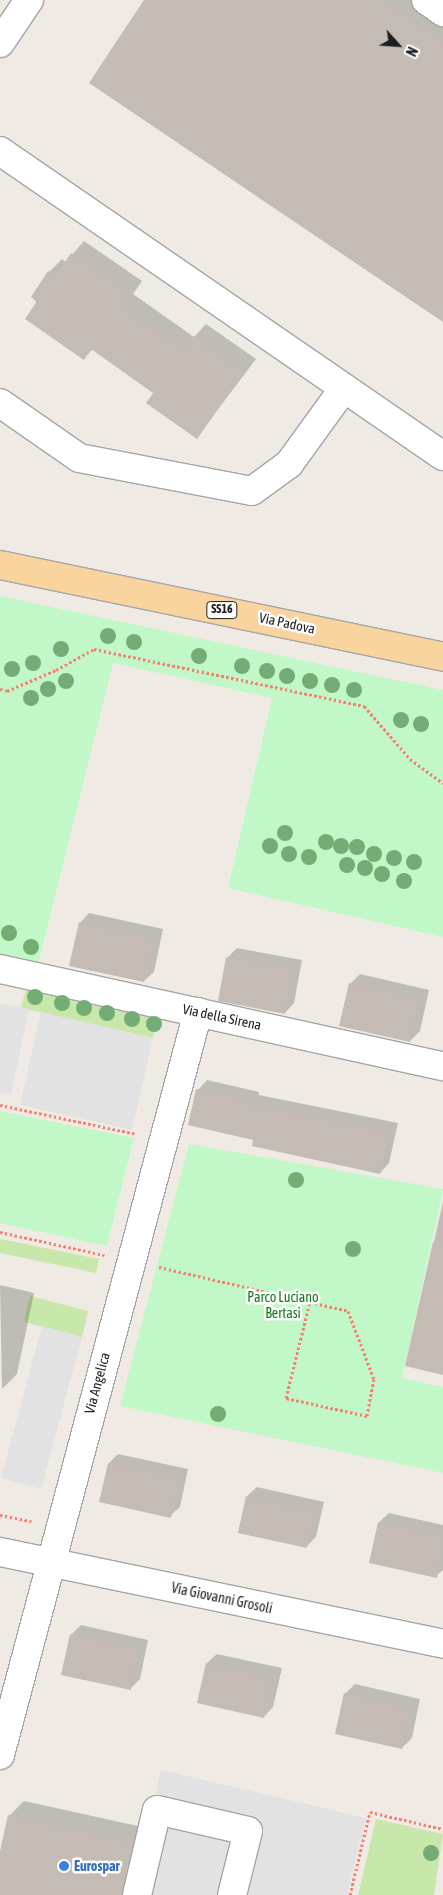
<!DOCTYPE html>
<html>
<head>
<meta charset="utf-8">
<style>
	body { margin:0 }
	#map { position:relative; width:443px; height:1895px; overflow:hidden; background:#efebe4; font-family:"Asap Condensed",sans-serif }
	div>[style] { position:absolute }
	.grass>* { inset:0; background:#c8e8ab }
	.park>* { inset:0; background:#c2f8c7 }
	.parking>* { inset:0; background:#e2e2e2 }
	.shadow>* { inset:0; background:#0003 }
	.building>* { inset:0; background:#c3bbb4 }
	.path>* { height:3px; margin-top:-1.5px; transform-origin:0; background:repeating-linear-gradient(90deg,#f67f6e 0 2.5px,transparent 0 5px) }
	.roads { filter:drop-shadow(1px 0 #a5a5a5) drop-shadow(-1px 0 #a5a5a5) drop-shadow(0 1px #a5a5a5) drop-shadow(0 -1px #a5a5a5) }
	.minor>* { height:28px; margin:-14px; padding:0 14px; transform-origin:14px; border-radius:14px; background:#fff }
	.major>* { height:28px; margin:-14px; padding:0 14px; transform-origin:14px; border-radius:14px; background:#f9d49f }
	.trees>* { width:16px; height:16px; margin:-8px; border-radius:50%; background:#73ad75 }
	.dots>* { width:14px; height:14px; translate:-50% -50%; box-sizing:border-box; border:2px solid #fff; border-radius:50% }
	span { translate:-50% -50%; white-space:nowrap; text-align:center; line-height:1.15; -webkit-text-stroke:5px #fff; paint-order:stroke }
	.shield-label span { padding:1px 4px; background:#fff; border:1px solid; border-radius:4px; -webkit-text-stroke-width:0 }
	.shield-label { font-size:12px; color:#1e1e1e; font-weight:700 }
	.street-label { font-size:14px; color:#1e1e1e }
	.park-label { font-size:14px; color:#0e7a1a }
	.shop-label { font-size:14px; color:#366cbe; font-weight:700 }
	.left { translate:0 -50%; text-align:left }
	.north { position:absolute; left:373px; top:20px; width:50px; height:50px; -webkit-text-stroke:4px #fff; paint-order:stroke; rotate:116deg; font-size:14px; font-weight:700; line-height:20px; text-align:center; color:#1e1e1e }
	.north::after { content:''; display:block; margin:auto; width:18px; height:22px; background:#1e1e1e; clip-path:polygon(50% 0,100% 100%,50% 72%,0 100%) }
</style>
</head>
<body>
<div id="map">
	<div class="grass">
		<i style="clip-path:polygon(27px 985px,158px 1014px,153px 1038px,21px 1008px)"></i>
		<i style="clip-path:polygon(0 1239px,99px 1259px,96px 1273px,0 1253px)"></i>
		<i style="clip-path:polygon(30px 1296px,88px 1311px,82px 1337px,24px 1322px)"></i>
		<i style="clip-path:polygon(376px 1819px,443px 1834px,434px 1895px,358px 1895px)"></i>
	</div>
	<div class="park">
		<i style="clip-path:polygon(0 596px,443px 690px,443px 937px,228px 888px,272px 698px,113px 663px,38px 965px,0 958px)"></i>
		<i style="clip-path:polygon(0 1111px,134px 1138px,107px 1246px,0 1223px)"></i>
		<i style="clip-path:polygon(189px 1144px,443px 1189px,402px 1378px,443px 1387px,443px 1473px,120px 1406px)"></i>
	</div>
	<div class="parking">
		<i style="clip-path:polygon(0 1003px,29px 1009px,11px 1095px,0 1093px)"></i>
		<i style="clip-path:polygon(41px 1012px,153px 1038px,132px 1130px,20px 1105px)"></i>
		<i style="clip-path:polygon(42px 1326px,82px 1337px,41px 1489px,1px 1478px)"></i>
		<i style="clip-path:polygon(161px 1770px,366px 1818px,347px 1895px,131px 1895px)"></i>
	</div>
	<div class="shadow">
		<i style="clip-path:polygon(146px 0,414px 0,443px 20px,443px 320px)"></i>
		<i style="clip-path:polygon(84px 241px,142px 281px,133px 294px,194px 337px,206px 324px,256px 359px,197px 437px,155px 392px,93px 349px,84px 358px,32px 297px,49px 272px,62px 259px,66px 262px)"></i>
		<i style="clip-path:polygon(89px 913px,163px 929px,154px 972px,144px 981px,80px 923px)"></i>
		<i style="clip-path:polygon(237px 948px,302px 960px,294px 1003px,285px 1013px,227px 958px)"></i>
		<i style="clip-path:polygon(360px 974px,429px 990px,420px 1031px,410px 1041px,350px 984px)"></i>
		<i style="clip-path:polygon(207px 1080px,259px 1092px,259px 1095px,398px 1123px,389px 1163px,380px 1173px,198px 1090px)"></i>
		<i style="clip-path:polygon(443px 1202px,443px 1373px,406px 1365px)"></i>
		<i style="clip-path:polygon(0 1285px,34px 1293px,17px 1374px,2px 1389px)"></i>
		<i style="clip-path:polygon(118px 1454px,188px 1469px,180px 1507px,170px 1516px,109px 1463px)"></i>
		<i style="clip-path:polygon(257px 1487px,324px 1502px,316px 1537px,306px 1547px,247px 1496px)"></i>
		<i style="clip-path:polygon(389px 1513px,443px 1525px,443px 1570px,436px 1576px,379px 1522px)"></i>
		<i style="clip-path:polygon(81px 1625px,148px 1640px,140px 1679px,130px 1689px,71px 1635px)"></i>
		<i style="clip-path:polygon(217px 1654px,282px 1668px,273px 1707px,264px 1717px,207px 1663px)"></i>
		<i style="clip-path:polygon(355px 1684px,420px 1699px,412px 1738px,402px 1748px,345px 1694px)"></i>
		<i style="clip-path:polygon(24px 1801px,147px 1828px,132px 1895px,0 1895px,0 1857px,9px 1816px)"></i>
	</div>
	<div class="building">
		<i style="clip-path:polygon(144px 0,382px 0,443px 41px,443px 322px,89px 83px)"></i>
		<i style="clip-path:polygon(71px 253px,130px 295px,121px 307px,182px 350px,193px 336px,244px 372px,197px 439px,146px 403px,153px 393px,91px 349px,84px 360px,25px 319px,37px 301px,31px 297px,48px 271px,55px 276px)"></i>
		<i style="clip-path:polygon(79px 922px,154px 939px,144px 982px,69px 966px)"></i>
		<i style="clip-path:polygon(226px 957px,293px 969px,285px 1014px,218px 1001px)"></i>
		<i style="clip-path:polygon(349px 983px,420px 999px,410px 1042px,339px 1026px)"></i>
		<i style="clip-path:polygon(196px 1089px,251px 1101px,250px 1105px,389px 1132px,380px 1174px,252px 1146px,253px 1140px,188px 1125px)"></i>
		<i style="clip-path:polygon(433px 1242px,443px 1243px,443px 1375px,405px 1366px)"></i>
		<i style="clip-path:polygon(108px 1463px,179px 1478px,171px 1518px,99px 1502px)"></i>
		<i style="clip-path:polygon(246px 1496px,315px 1511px,307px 1548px,238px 1533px)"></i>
		<i style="clip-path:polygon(378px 1522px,443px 1536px,437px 1578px,369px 1563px)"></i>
		<i style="clip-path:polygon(70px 1634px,139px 1649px,131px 1690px,61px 1675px)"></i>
		<i style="clip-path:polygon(206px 1663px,273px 1678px,264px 1718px,197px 1703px)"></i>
		<i style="clip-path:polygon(344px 1693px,411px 1709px,402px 1749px,335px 1734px)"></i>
		<i style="clip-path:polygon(8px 1815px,133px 1843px,122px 1895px,0 1895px,0 1851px)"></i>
	</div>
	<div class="path">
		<i style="left:0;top:689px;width:7px;rotate:16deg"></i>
		<i style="left:7px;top:691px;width:53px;rotate:-23.2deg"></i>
		<i style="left:56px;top:670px;width:43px;rotate:-28.9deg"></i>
		<i style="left:94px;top:649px;width:276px;rotate:11.9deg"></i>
		<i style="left:364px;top:706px;width:70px;rotate:49deg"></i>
		<i style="left:410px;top:759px;width:41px;rotate:36deg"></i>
		<i style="left:0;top:1105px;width:139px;rotate:12deg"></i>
		<i style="left:0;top:1232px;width:107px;rotate:12.5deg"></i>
		<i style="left:159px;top:1267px;width:155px;rotate:13.1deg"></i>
		<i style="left:310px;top:1302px;width:39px;rotate:13deg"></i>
		<i style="left:348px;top:1311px;width:73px;rotate:69.1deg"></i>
		<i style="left:374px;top:1379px;width:38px;rotate:101deg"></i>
		<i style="left:367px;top:1416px;width:83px;rotate:-167.5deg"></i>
		<i style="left:286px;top:1398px;width:99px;rotate:-76deg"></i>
		<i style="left:0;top:1515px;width:32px;rotate:11deg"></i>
		<i style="left:350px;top:1895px;width:85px;rotate:-76.5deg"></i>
		<i style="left:370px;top:1812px;width:75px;rotate:13.1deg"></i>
	</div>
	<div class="roads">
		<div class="minor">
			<i style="left:426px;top:0;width:21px;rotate:35deg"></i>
			<i style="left:0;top:43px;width:52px;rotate:-56deg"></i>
			<i style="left:0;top:151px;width:538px;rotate:34.55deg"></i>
			<i style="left:0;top:403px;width:96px;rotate:34.8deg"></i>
			<i style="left:79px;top:458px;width:176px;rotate:10.8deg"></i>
			<i style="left:252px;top:491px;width:46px;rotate:-36.1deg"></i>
			<i style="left:289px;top:464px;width:94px;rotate:-54.1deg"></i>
			<i style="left:0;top:969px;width:453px;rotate:12.4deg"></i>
			<i style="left:0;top:1552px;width:452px;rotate:11.7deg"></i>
			<i style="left:0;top:1755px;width:769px;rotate:-75.08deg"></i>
			<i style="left:137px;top:1895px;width:87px;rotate:-76.8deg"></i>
			<i style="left:157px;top:1810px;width:93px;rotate:13deg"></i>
			<i style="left:248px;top:1831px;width:66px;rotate:104deg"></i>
		</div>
		<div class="major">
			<i style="left:0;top:565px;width:452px;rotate:11.7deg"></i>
		</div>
	</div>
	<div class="trees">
		<i style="left:108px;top:636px"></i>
		<i style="left:134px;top:642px"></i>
		<i style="left:61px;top:649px"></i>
		<i style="left:199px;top:656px"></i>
		<i style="left:33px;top:663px"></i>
		<i style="left:242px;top:666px"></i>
		<i style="left:12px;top:669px"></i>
		<i style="left:267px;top:671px"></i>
		<i style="left:287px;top:676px"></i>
		<i style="left:66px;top:681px"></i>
		<i style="left:310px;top:681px"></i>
		<i style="left:332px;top:685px"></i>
		<i style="left:48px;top:689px"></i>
		<i style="left:354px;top:690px"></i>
		<i style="left:31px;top:698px"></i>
		<i style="left:401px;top:720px"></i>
		<i style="left:421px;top:724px"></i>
		<i style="left:285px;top:833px"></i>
		<i style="left:326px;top:842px"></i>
		<i style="left:270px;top:846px"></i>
		<i style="left:341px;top:846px"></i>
		<i style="left:357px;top:847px"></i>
		<i style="left:289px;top:854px"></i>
		<i style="left:374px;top:854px"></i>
		<i style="left:309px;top:857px"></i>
		<i style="left:394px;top:858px"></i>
		<i style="left:414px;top:862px"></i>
		<i style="left:347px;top:865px"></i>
		<i style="left:365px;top:868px"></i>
		<i style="left:382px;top:874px"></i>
		<i style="left:404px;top:881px"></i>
		<i style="left:9px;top:933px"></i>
		<i style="left:31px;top:947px"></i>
		<i style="left:35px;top:997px"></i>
		<i style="left:62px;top:1003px"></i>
		<i style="left:84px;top:1008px"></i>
		<i style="left:107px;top:1013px"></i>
		<i style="left:132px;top:1019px"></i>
		<i style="left:154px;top:1024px"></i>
		<i style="left:296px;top:1180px"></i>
		<i style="left:353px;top:1249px"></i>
		<i style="left:218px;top:1414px"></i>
		<i style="left:431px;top:1853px"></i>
	</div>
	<div class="dots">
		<i style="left:64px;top:1866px;background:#3f7fe0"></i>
	</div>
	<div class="shield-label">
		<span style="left:222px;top:610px">SS16</span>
	</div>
	<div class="street-label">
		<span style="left:287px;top:623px;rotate:12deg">Via Padova</span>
		<span style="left:222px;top:1017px;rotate:12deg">Via della Sirena</span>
		<span style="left:97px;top:1383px;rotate:-75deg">Via Angelica</span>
		<span style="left:222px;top:1598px;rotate:12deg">Via Giovanni Grosoli</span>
	</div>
	<div class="park-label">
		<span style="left:283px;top:1305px">Parco Luciano<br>Bertasi</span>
	</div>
	<div class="shop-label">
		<span class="left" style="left:74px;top:1866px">Eurospar</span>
	</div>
	<div class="north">N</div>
</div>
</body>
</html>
